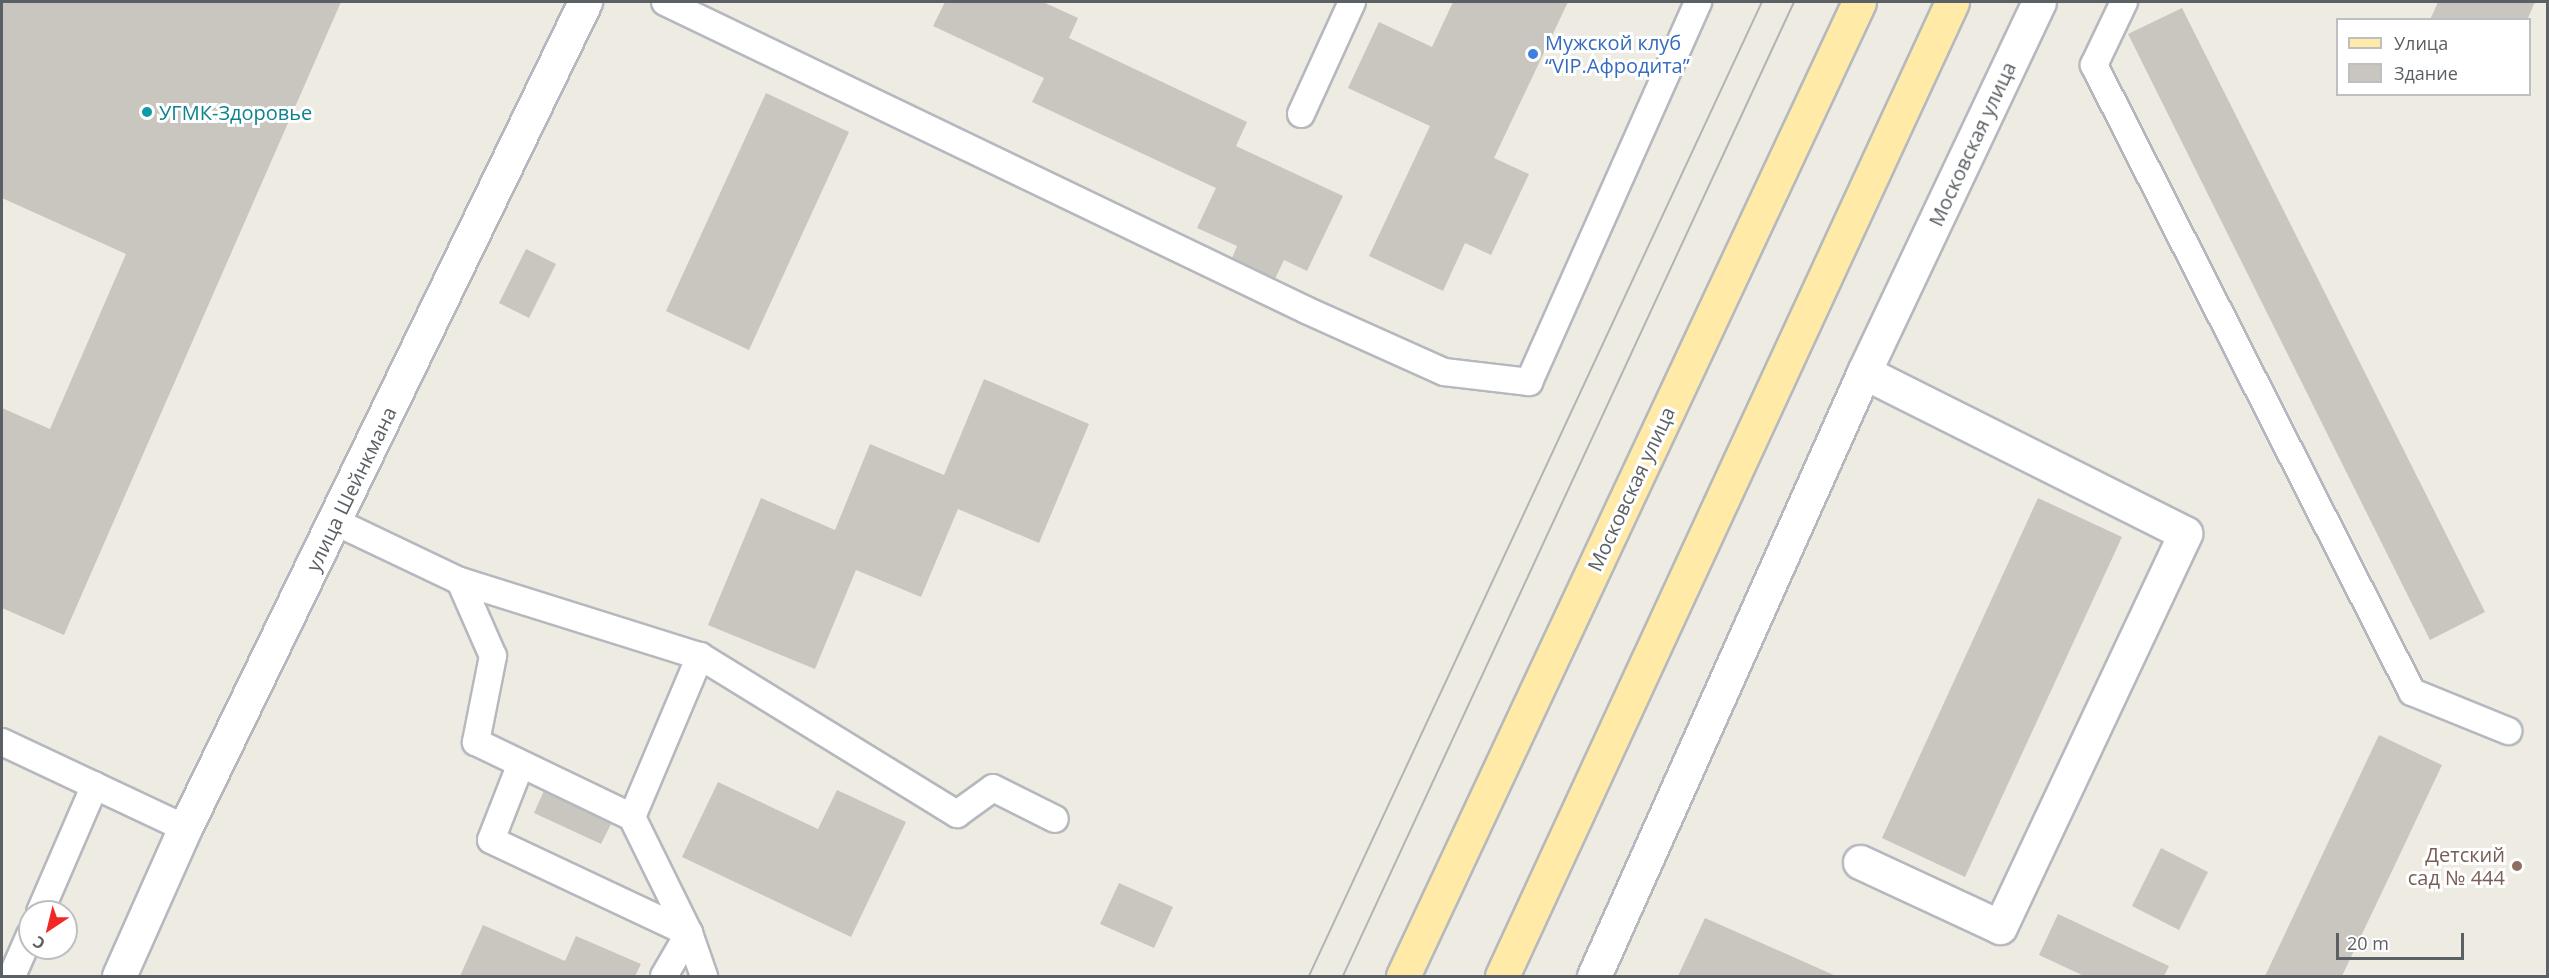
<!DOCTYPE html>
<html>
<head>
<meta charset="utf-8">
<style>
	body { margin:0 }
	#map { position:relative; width:2549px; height:978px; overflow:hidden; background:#eeebe3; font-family:"Open Sans",sans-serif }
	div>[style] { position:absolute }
	.building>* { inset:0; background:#c9c6c0 }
	.roads { filter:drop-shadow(2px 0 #b5b9be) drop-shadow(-2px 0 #b5b9be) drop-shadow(0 2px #b5b9be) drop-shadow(0 -2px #b5b9be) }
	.lane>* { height:26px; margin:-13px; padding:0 13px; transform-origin:13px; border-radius:13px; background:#fff }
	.street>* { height:33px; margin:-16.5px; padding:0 16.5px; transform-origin:16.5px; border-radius:16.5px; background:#fff }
	.secondary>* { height:33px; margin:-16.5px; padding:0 16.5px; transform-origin:16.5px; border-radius:16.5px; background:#fff }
	.primary>* { height:33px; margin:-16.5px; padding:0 16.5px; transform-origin:16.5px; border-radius:16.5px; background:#ffeba7 }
	.tram>* { height:1.5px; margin:-0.75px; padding:0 0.75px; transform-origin:0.75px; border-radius:0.75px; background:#b2b3b4 }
	.dots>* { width:16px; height:16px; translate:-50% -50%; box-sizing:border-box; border:3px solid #fff; border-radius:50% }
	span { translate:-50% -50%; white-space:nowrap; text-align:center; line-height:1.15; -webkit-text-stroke:6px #fff; paint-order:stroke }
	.shop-label { font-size:20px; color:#366cbe }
	.left { translate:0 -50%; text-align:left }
	.culture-label { font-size:20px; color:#0d838f }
	.street-label { font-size:20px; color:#5b6064 }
	.education-label { font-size:20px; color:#785e54 }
	.right { translate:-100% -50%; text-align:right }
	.frame { position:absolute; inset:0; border:3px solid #5b6064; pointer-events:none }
	.legend { position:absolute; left:2336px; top:18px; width:195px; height:78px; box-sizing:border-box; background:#fff; border:2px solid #bdbfc1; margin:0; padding:8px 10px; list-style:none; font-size:18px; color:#5b6064 }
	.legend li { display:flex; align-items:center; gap:12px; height:30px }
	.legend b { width:30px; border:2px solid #bdbfc1 }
	.north { position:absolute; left:18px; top:900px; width:60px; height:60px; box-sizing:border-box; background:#fff; border:2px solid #bdbfc1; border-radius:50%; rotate:215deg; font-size:16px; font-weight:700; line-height:24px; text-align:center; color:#5b6064 }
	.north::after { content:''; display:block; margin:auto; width:21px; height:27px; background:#f12926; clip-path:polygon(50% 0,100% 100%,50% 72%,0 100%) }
	.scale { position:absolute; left:2336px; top:933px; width:128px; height:27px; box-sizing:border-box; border:3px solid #5b6064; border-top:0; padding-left:8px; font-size:18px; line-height:21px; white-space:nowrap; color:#5b6064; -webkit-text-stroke:4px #fff; paint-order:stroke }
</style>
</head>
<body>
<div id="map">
	<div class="building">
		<i style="clip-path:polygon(2px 2px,341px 2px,64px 635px,2px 608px,2px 408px,50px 429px,126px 254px,2px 198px)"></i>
		<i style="clip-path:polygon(945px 2px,1043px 2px,1078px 18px,1069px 38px,1247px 122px,1236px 146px,1343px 196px,1307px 271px,1284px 260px,1273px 283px,1230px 263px,1237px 246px,1197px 228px,1216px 188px,1032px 102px,1044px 78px,933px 26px)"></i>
		<i style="clip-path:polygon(1453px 2px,1568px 2px,1494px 158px,1529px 174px,1491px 255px,1465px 243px,1443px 291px,1369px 256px,1430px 126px,1348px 88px,1379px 22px,1432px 47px)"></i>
		<i style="clip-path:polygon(2438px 2px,2535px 2px,2527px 20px,2430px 20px)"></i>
		<i style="clip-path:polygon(2182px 8px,2485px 612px,2430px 640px,2128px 34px)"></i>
		<i style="clip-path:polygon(766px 93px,849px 132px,749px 350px,666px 311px)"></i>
		<i style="clip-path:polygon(526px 249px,556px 264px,529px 318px,499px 303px)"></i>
		<i style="clip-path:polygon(984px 379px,1089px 424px,1039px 543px,958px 509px,921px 597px,856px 570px,815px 669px,708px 625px,761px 498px,835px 530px,870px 444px,944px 475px)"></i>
		<i style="clip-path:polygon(2038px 498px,2122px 537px,1965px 877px,1882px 838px)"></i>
		<i style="clip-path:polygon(2379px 735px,2442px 765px,2393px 869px,2342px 976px,2265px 976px)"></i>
		<i style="clip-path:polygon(718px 782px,818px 829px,837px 790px,906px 822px,851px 937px,682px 857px)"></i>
		<i style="clip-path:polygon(547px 784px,615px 816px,601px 844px,534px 813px)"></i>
		<i style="clip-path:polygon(2161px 848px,2208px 872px,2179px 930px,2132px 906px)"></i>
		<i style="clip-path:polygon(1119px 883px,1173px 907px,1154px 948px,1100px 924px)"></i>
		<i style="clip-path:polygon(2058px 914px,2169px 966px,2164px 976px,2084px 976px,2039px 955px)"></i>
		<i style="clip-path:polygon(1705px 918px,1836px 976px,1678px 976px)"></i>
		<i style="clip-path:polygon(483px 925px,565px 961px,576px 936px,641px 964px,635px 976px,460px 976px)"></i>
	</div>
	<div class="roads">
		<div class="lane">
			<i style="left:665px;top:2px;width:711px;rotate:25.66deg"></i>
			<i style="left:1306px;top:310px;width:151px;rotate:24.2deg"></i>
			<i style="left:1444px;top:372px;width:86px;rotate:6.7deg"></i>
			<i style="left:1529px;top:382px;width:416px;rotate:-66deg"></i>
			<i style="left:2124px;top:2px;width:70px;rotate:115.5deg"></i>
			<i style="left:2094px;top:65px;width:703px;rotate:63.11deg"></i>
			<i style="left:2412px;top:692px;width:104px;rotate:22.1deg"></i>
			<i style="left:1301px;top:114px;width:123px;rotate:-65.5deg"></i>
			<i style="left:334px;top:521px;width:140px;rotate:25.5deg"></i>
			<i style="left:460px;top:581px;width:251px;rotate:17.4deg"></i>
			<i style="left:700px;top:656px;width:302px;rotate:31.6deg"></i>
			<i style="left:957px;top:814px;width:44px;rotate:-35.8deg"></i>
			<i style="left:993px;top:788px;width:69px;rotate:26.6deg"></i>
			<i style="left:460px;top:581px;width:82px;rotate:66.3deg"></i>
			<i style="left:493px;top:656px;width:88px;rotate:101.2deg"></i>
			<i style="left:476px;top:742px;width:173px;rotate:25.7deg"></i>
			<i style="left:2px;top:742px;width:202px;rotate:25.2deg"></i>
			<i style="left:520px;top:766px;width:79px;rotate:111.4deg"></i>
			<i style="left:491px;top:840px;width:219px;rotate:25.2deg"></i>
			<i style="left:689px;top:933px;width:129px;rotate:-116.2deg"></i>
			<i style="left:632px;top:817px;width:175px;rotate:-67.1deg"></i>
			<i style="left:40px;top:912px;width:138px;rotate:-66.6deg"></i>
			<i style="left:12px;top:976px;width:45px;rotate:-66.3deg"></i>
			<i style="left:664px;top:976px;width:50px;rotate:-59.8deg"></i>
			<i style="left:689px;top:933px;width:46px;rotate:70.8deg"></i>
		</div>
		<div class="street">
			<i style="left:1860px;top:862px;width:154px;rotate:24.9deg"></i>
			<i style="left:2000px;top:927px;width:435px;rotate:-64.8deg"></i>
			<i style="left:2185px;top:533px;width:359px;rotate:-153.4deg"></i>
		</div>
		<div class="secondary">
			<i style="left:119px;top:976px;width:162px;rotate:-66deg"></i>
			<i style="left:185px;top:828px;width:918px;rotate:-64.16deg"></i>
			<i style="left:1594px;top:976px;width:662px;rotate:-65.91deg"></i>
			<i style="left:1864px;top:372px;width:409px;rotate:-64.7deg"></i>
		</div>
		<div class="primary">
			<i style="left:1403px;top:976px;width:1075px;rotate:-64.91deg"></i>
			<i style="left:1502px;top:976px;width:1073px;rotate:-65.2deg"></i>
		</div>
	</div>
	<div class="tram">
		<i style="left:1309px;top:976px;width:1074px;rotate:-65.06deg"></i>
		<i style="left:1343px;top:976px;width:1073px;rotate:-65.15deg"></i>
	</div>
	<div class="dots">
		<i style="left:1533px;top:54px;background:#3f7fe0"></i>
		<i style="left:147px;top:112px;background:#0f9aa8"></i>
		<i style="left:2517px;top:866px;background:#8d6e63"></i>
	</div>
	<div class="shop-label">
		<span class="left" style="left:1545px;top:54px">Мужской клуб<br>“VIP.Афродита”</span>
	</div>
	<div class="culture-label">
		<span class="left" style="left:159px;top:112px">УГМК-Здоровье</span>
	</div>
	<div class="street-label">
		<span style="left:1972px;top:144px;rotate:-65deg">Московская улица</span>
		<span style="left:351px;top:489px;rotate:-64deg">улица Шейнкмана</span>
		<span style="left:1631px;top:489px;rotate:-65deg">Московская улица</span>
	</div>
	<div class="education-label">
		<span class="right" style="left:2505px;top:866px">Детский<br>сад № 444</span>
	</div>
	<div class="frame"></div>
	<ul class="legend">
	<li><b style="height:8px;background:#ffeba7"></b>Улица</li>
	<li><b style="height:16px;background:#c9c6c0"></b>Здание</li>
	</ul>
	<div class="north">С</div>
	<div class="scale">20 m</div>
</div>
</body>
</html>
